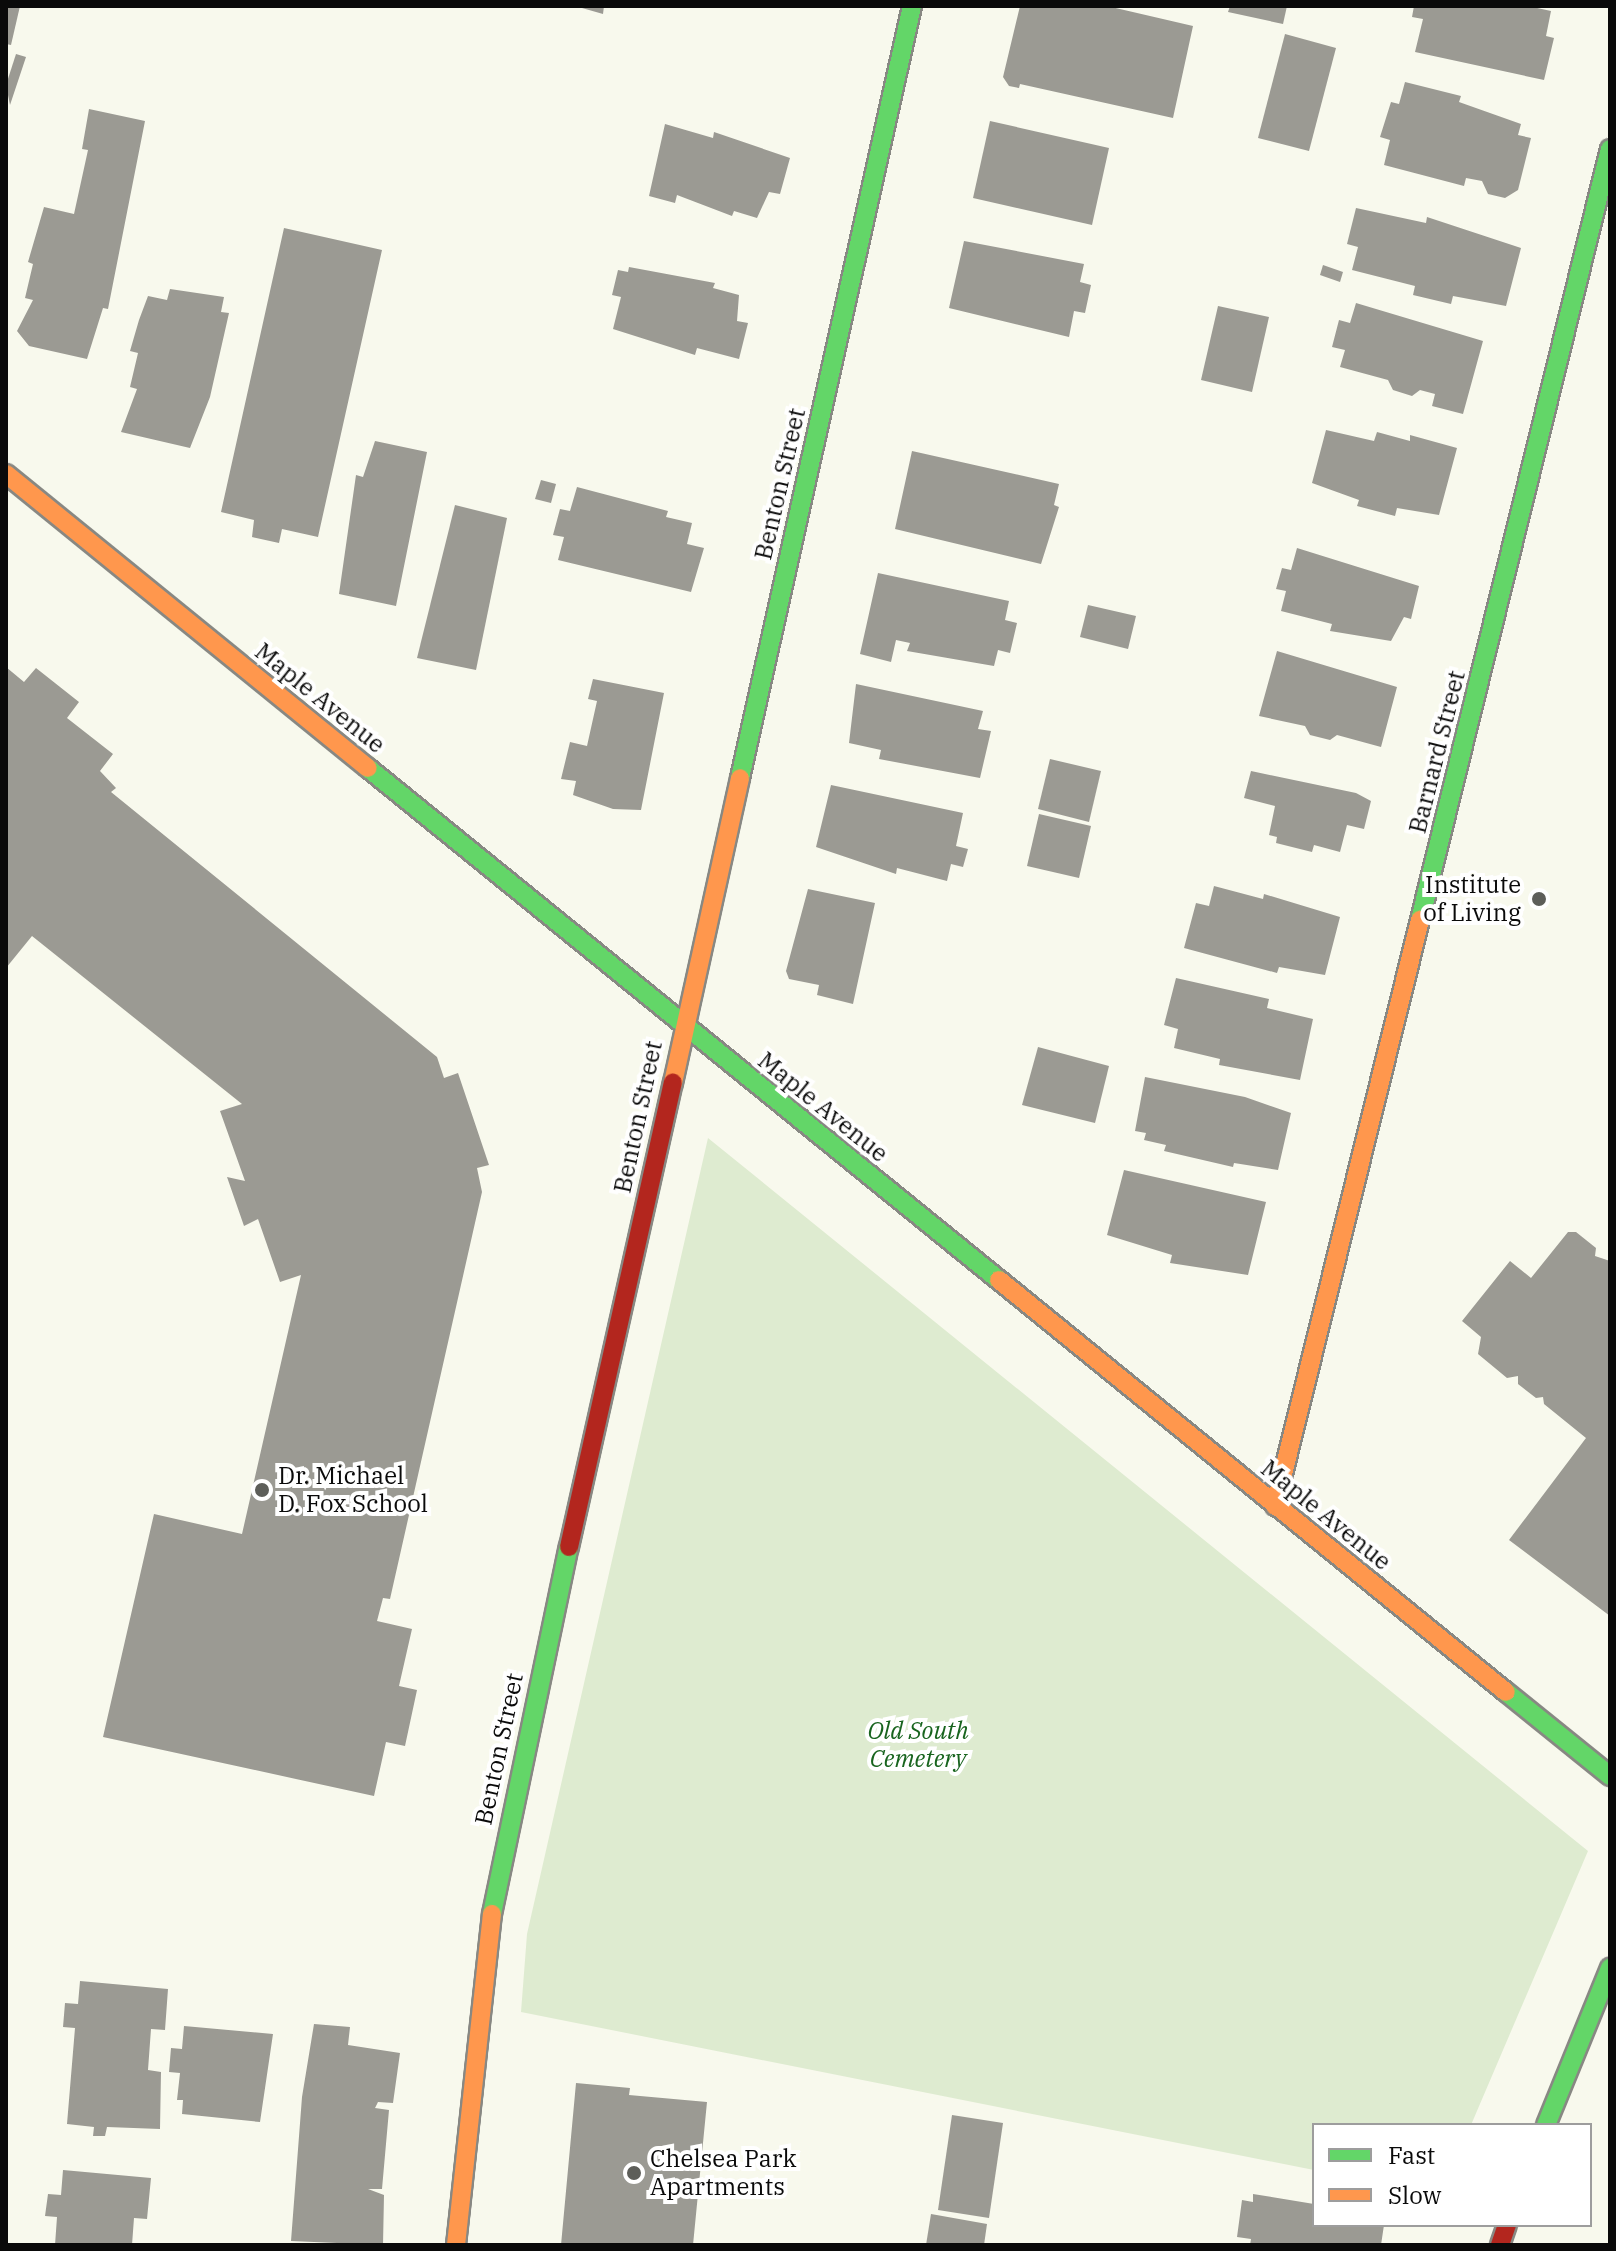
<!DOCTYPE html>
<html>
<head>
<meta charset="utf-8">
<style>
	body { margin:0 }
	#map { position:relative; width:1616px; height:2251px; overflow:hidden; background:#f8f9ed; font-family:"IBM Plex Serif",serif }
	div>[style] { position:absolute }
	.cemetery>* { inset:0; background:#deebd0 }
	.building>* { inset:0; background:#9b9a93 }
	.roads { filter:drop-shadow(2px 0 #888883) drop-shadow(-2px 0 #888883) drop-shadow(0 2px #888883) drop-shadow(0 -2px #888883) }
	.fast>* { height:18px; margin:-9px; padding:0 9px; transform-origin:9px; border-radius:9px; background:#63d668 }
	.slow>* { height:18px; margin:-9px; padding:0 9px; transform-origin:9px; border-radius:9px; background:#ff974d }
	.jam>* { height:18px; margin:-9px; padding:0 9px; transform-origin:9px; border-radius:9px; background:#b3261e }
	.dots>* { width:22px; height:22px; translate:-50% -50%; box-sizing:border-box; border:4px solid #fff; border-radius:50% }
	span { translate:-50% -50%; white-space:nowrap; text-align:center; line-height:1.15; -webkit-text-stroke:8px #fff; paint-order:stroke }
	.street-label { font-size:24px; color:#0a0a0a }
	.poi-label { font-size:24px; color:#0a0a0a }
	.right { translate:-100% -50%; text-align:right }
	.left { translate:0 -50%; text-align:left }
	.park-label { font-size:24px; color:#18641e; font-style:italic }
	.frame { position:absolute; inset:0; border:8px solid #0a0a0a; pointer-events:none }
	.legend { position:absolute; left:1312px; top:2123px; width:280px; height:104px; box-sizing:border-box; background:#fff; border:2px solid #9d9d9d; margin:0; padding:10px 14px; list-style:none; font-size:24px; color:#0a0a0a }
	.legend li { display:flex; align-items:center; gap:16px; height:40px }
	.legend b { width:40px; border:2px solid #9d9d9d }
</style>
</head>
<body>
<div id="map">
	<div class="cemetery">
		<i style="clip-path:polygon(708px 1138px,1588px 1851px,1471px 2125px,1314px 2125px,1314px 2170px,521px 2012px,527px 1934px)"></i>
	</div>
	<div class="building">
		<i style="clip-path:polygon(6px 6px,20px 6px,11px 45px,6px 44px)"></i>
		<i style="clip-path:polygon(575px 6px,604px 6px,603px 14px)"></i>
		<i style="clip-path:polygon(1020px 6px,1107px 6px,1193px 26px,1173px 118px,1020px 84px,1019px 88px,1009px 86px,1003px 77px)"></i>
		<i style="clip-path:polygon(1230px 6px,1287px 6px,1283px 24px,1228px 12px)"></i>
		<i style="clip-path:polygon(1414px 6px,1528px 6px,1551px 11px,1546px 36px,1554px 38px,1544px 80px,1415px 52px,1423px 19px,1412px 17px)"></i>
		<i style="clip-path:polygon(1285px 34px,1336px 48px,1309px 151px,1258px 138px)"></i>
		<i style="clip-path:polygon(16px 54px,26px 57px,10px 105px,6px 85px)"></i>
		<i style="clip-path:polygon(1405px 82px,1461px 96px,1459px 102px,1521px 124px,1518px 135px,1531px 138px,1518px 190px,1505px 198px,1488px 194px,1482px 181px,1466px 178px,1464px 186px,1384px 165px,1390px 140px,1380px 137px,1391px 102px,1399px 104px)"></i>
		<i style="clip-path:polygon(89px 109px,145px 121px,108px 309px,103px 308px,87px 359px,29px 346px,17px 331px,33px 300px,25px 298px,33px 264px,28px 262px,44px 207px,74px 214px,88px 150px,82px 149px)"></i>
		<i style="clip-path:polygon(990px 121px,1109px 148px,1092px 225px,973px 198px)"></i>
		<i style="clip-path:polygon(665px 124px,713px 138px,714px 132px,790px 158px,780px 194px,769px 192px,757px 218px,734px 211px,732px 216px,677px 195px,675px 203px,649px 196px)"></i>
		<i style="clip-path:polygon(1356px 208px,1426px 223px,1427px 217px,1521px 248px,1506px 306px,1453px 296px,1451px 304px,1413px 295px,1415px 286px,1352px 270px,1358px 247px,1347px 244px)"></i>
		<i style="clip-path:polygon(284px 228px,382px 250px,318px 537px,282px 529px,279px 543px,252px 537px,254px 520px,221px 512px)"></i>
		<i style="clip-path:polygon(964px 241px,1084px 264px,1080px 282px,1091px 285px,1085px 313px,1074px 311px,1069px 337px,949px 308px)"></i>
		<i style="clip-path:polygon(1323px 265px,1343px 272px,1340px 282px,1320px 275px)"></i>
		<i style="clip-path:polygon(629px 267px,715px 283px,713px 288px,739px 295px,737px 321px,748px 323px,739px 359px,697px 348px,695px 355px,613px 329px,621px 297px,612px 295px,618px 270px,628px 272px)"></i>
		<i style="clip-path:polygon(170px 289px,224px 297px,221px 312px,229px 313px,210px 397px,190px 448px,121px 432px,137px 389px,130px 387px,138px 353px,130px 351px,139px 320px,148px 296px,167px 300px)"></i>
		<i style="clip-path:polygon(1356px 303px,1483px 341px,1463px 414px,1432px 406px,1435px 394px,1420px 390px,1412px 396px,1393px 390px,1388px 380px,1340px 367px,1345px 350px,1332px 347px,1339px 320px,1350px 323px)"></i>
		<i style="clip-path:polygon(1218px 306px,1269px 317px,1252px 392px,1201px 380px)"></i>
		<i style="clip-path:polygon(1326px 430px,1374px 441px,1377px 432px,1410px 441px,1410px 435px,1457px 448px,1439px 515px,1397px 508px,1395px 516px,1357px 506px,1359px 500px,1312px 483px)"></i>
		<i style="clip-path:polygon(375px 441px,427px 452px,396px 606px,339px 594px,356px 475px,363px 477px)"></i>
		<i style="clip-path:polygon(912px 451px,1059px 484px,1054px 505px,1059px 507px,1041px 564px,895px 529px)"></i>
		<i style="clip-path:polygon(541px 480px,556px 484px,551px 503px,535px 499px)"></i>
		<i style="clip-path:polygon(577px 487px,668px 511px,666px 517px,692px 523px,687px 544px,704px 548px,691px 592px,558px 560px,564px 537px,553px 535px,560px 509px,570px 511px)"></i>
		<i style="clip-path:polygon(455px 505px,507px 518px,476px 670px,417px 658px)"></i>
		<i style="clip-path:polygon(1297px 548px,1419px 586px,1411px 619px,1404px 617px,1391px 641px,1330px 631px,1332px 624px,1281px 611px,1286px 591px,1276px 589px,1282px 568px,1291px 570px)"></i>
		<i style="clip-path:polygon(878px 573px,1009px 601px,1005px 620px,1017px 623px,1010px 653px,998px 650px,994px 666px,907px 651px,910px 643px,896px 640px,891px 662px,860px 654px)"></i>
		<i style="clip-path:polygon(1088px 605px,1136px 616px,1128px 649px,1080px 637px)"></i>
		<i style="clip-path:polygon(1277px 651px,1397px 687px,1381px 747px,1337px 735px,1330px 740px,1310px 735px,1305px 726px,1259px 716px)"></i>
		<i style="clip-path:polygon(6px 667px,24px 682px,36px 668px,79px 702px,67px 718px,113px 754px,100px 771px,116px 788px,111px 792px,437px 1057px,444px 1078px,458px 1073px,489px 1165px,477px 1168px,482px 1192px,390px 1599px,383px 1598px,377px 1621px,412px 1629px,399px 1686px,417px 1690px,405px 1746px,386px 1742px,374px 1796px,103px 1737px,154px 1514px,242px 1534px,301px 1275px,280px 1282px,258px 1219px,244px 1226px,227px 1177px,245px 1181px,220px 1111px,242px 1104px,32px 936px,6px 968px)"></i>
		<i style="clip-path:polygon(593px 679px,664px 693px,641px 810px,613px 809px,573px 795px,576px 781px,561px 779px,570px 742px,587px 746px,597px 701px,588px 699px)"></i>
		<i style="clip-path:polygon(856px 684px,983px 711px,978px 729px,991px 731px,980px 778px,879px 759px,881px 750px,849px 743px)"></i>
		<i style="clip-path:polygon(1050px 759px,1101px 771px,1089px 822px,1038px 809px)"></i>
		<i style="clip-path:polygon(1251px 771px,1356px 793px,1371px 801px,1364px 829px,1347px 825px,1340px 852px,1314px 845px,1312px 852px,1276px 843px,1277px 837px,1269px 835px,1275px 806px,1244px 798px)"></i>
		<i style="clip-path:polygon(831px 785px,963px 813px,956px 846px,968px 849px,963px 867px,951px 864px,947px 881px,897px 868px,896px 874px,816px 847px)"></i>
		<i style="clip-path:polygon(1039px 814px,1091px 826px,1079px 878px,1027px 866px)"></i>
		<i style="clip-path:polygon(1214px 886px,1263px 899px,1264px 894px,1340px 917px,1325px 975px,1279px 967px,1277px 973px,1184px 948px,1196px 903px,1209px 906px)"></i>
		<i style="clip-path:polygon(808px 889px,875px 903px,853px 1004px,817px 995px,819px 985px,789px 979px,786px 971px)"></i>
		<i style="clip-path:polygon(1176px 978px,1269px 999px,1267px 1008px,1313px 1019px,1300px 1080px,1219px 1065px,1220px 1059px,1174px 1048px,1178px 1029px,1164px 1025px)"></i>
		<i style="clip-path:polygon(1038px 1047px,1109px 1066px,1095px 1123px,1022px 1105px)"></i>
		<i style="clip-path:polygon(1145px 1077px,1245px 1097px,1291px 1113px,1278px 1170px,1234px 1163px,1233px 1167px,1164px 1151px,1166px 1145px,1144px 1140px,1146px 1133px,1135px 1131px)"></i>
		<i style="clip-path:polygon(1124px 1170px,1266px 1202px,1248px 1275px,1170px 1263px,1172px 1255px,1107px 1235px)"></i>
		<i style="clip-path:polygon(1568px 1232px,1576px 1232px,1596px 1248px,1595px 1256px,1610px 1261px,1610px 1616px,1509px 1540px,1586px 1438px,1544px 1404px,1543px 1397px,1536px 1398px,1518px 1384px,1518px 1376px,1507px 1378px,1478px 1354px,1481px 1337px,1462px 1321px,1510px 1261px,1531px 1278px)"></i>
		<i style="clip-path:polygon(80px 1981px,168px 1989px,165px 2030px,151px 2029px,148px 2070px,161px 2072px,160px 2129px,107px 2127px,105px 2136px,93px 2136px,94px 2127px,67px 2124px,75px 2028px,63px 2027px,65px 2003px,78px 2004px)"></i>
		<i style="clip-path:polygon(314px 2024px,350px 2027px,348px 2045px,400px 2053px,393px 2103px,378px 2102px,375px 2108px,389px 2110px,382px 2189px,368px 2189px,384px 2195px,383px 2245px,291px 2241px,302px 2097px)"></i>
		<i style="clip-path:polygon(184px 2026px,273px 2034px,260px 2122px,182px 2114px,183px 2100px,177px 2100px,180px 2073px,169px 2072px,171px 2048px,182px 2049px)"></i>
		<i style="clip-path:polygon(576px 2083px,630px 2088px,629px 2095px,707px 2102px,693px 2245px,561px 2245px)"></i>
		<i style="clip-path:polygon(952px 2115px,1003px 2123px,989px 2218px,938px 2210px)"></i>
		<i style="clip-path:polygon(63px 2170px,151px 2178px,147px 2219px,134px 2218px,132px 2245px,55px 2245px,57px 2217px,45px 2216px,48px 2194px,61px 2195px)"></i>
		<i style="clip-path:polygon(1253px 2194px,1314px 2204px,1314px 2225px,1384px 2225px,1381px 2245px,1250px 2245px,1251px 2239px,1237px 2237px,1242px 2200px,1253px 2202px)"></i>
		<i style="clip-path:polygon(931px 2214px,987px 2224px,984px 2245px,926px 2245px)"></i>
	</div>
	<div class="roads">
		<div class="fast">
			<i style="left:368px;top:768px;width:813px;rotate:39.06deg"></i>
			<i style="left:740px;top:778px;width:791px;rotate:-77.44deg"></i>
			<i style="left:1420px;top:920px;width:794px;rotate:-76.16deg"></i>
			<i style="left:1506px;top:1692px;width:134px;rotate:38.9deg"></i>
			<i style="left:492px;top:1914px;width:375px;rotate:-78.2deg"></i>
			<i style="left:1546px;top:2125px;width:170px;rotate:-67.8deg"></i>
		</div>
		<div class="slow">
			<i style="left:6px;top:474px;width:466px;rotate:39.1deg"></i>
			<i style="left:673px;top:1083px;width:312px;rotate:-77.6deg"></i>
			<i style="left:999px;top:1280px;width:653px;rotate:39.1deg"></i>
			<i style="left:1275px;top:1506px;width:604px;rotate:-76.1deg"></i>
			<i style="left:456px;top:2245px;width:333px;rotate:-83.8deg"></i>
		</div>
		<div class="jam">
			<i style="left:569px;top:1547px;width:476px;rotate:-77.4deg"></i>
			<i style="left:1500px;top:2245px;width:21px;rotate:-71deg"></i>
		</div>
	</div>
	<div class="dots">
		<i style="left:1539px;top:899px;background:#5d5e59"></i>
		<i style="left:262px;top:1490px;background:#5d5e59"></i>
		<i style="left:634px;top:2173px;background:#5d5e59"></i>
	</div>
	<div class="street-label">
		<span style="left:780px;top:484px;rotate:-77deg">Benton Street</span>
		<span style="left:320px;top:698px;rotate:39deg">Maple Avenue</span>
		<span style="left:1437px;top:752px;rotate:-76deg">Barnard Street</span>
		<span style="left:823px;top:1107px;rotate:39deg">Maple Avenue</span>
		<span style="left:638px;top:1117px;rotate:-78deg">Benton Street</span>
		<span style="left:1326px;top:1515px;rotate:39deg">Maple Avenue</span>
		<span style="left:499px;top:1749px;rotate:-78deg">Benton Street</span>
	</div>
	<div class="poi-label">
		<span class="right" style="left:1521px;top:899px">Institute<br>of Living</span>
		<span class="left" style="left:278px;top:1490px">Dr. Michael<br>D. Fox School</span>
		<span class="left" style="left:650px;top:2173px">Chelsea Park<br>Apartments</span>
	</div>
	<div class="park-label">
		<span style="left:918px;top:1745px">Old South<br>Cemetery</span>
	</div>
	<div class="frame"></div>
	<ul class="legend">
	<li><b style="height:10px;background:#63d668"></b>Fast</li>
	<li><b style="height:10px;background:#ff974d"></b>Slow</li>
	</ul>
</div>
</body>
</html>
